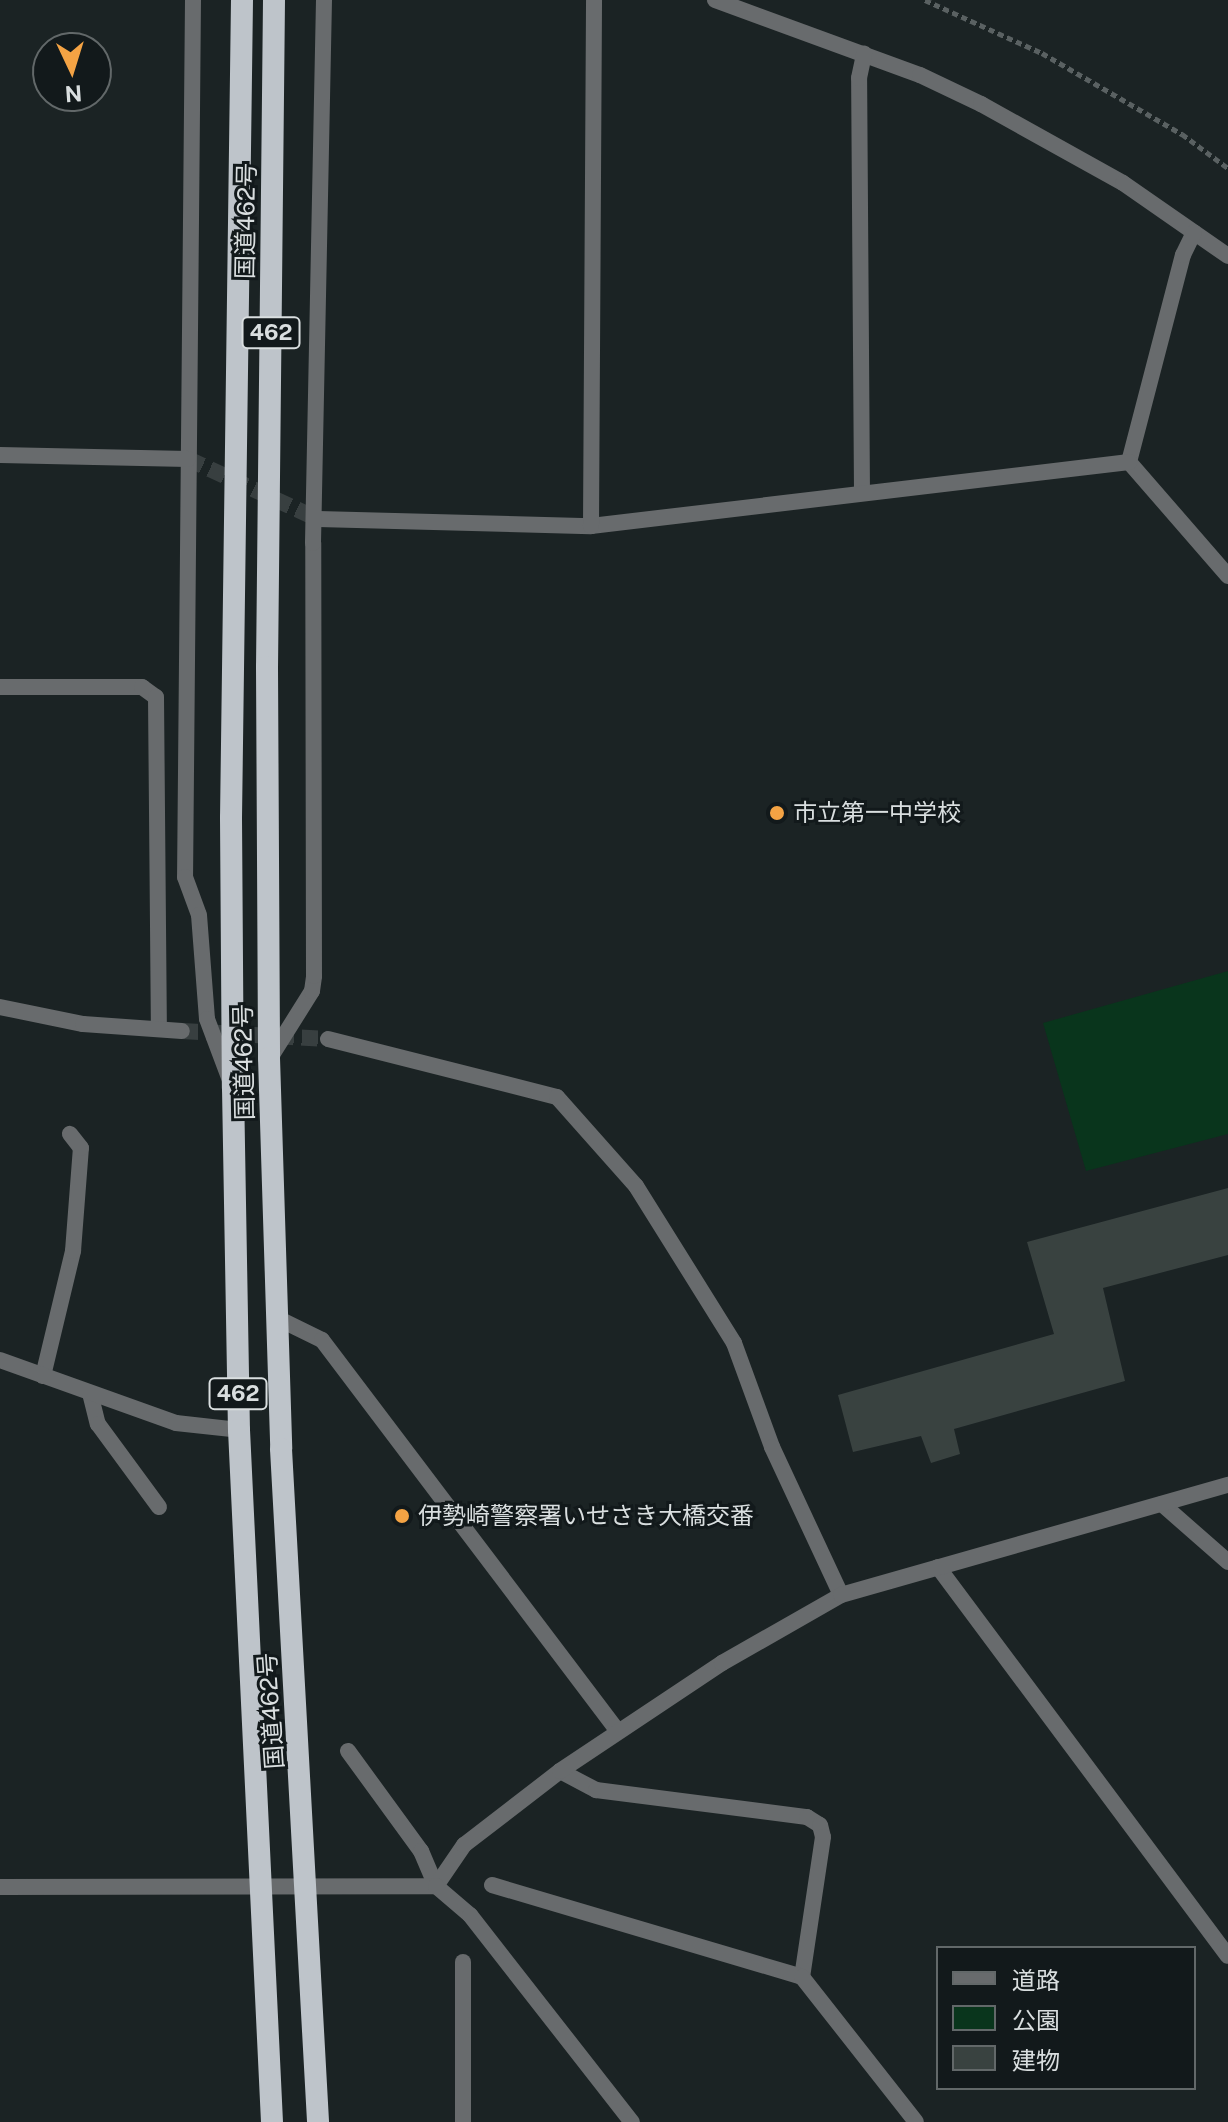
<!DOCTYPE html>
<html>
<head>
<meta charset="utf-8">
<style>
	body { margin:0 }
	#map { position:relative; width:1228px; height:2122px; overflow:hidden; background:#1b2324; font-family:"Public Sans","Noto Sans JP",sans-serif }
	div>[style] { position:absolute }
	.green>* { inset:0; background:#09351c }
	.building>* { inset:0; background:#394240 }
	.minor-tunnel>* { height:16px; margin-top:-8px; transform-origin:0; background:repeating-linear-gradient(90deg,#383f40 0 16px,transparent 0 24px) }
	.path>* { height:5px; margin-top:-2.5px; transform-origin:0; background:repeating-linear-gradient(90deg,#5a6162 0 6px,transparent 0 10px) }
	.service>* { height:16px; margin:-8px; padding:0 8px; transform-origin:8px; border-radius:8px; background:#686b6d }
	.minor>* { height:16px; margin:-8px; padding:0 8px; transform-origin:8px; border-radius:8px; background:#686b6d }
	.tertiary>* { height:16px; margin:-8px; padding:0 8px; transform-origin:8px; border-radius:8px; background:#686b6d }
	.trunk>* { height:22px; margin:-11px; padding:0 11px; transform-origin:11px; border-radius:11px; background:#bec4ca }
	.dots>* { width:22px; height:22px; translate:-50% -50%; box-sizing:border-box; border:4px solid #12191b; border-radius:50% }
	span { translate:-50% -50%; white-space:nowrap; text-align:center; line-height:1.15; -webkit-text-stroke:6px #12191b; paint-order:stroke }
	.shield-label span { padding:2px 6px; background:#12191b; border:2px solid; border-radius:6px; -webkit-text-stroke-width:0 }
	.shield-label { font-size:22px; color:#d9dedf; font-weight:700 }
	.street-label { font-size:24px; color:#d9dedf }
	.poi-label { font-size:24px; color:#d9dedf }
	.left { translate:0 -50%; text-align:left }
	.legend { position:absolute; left:936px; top:1946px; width:260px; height:144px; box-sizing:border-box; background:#12191b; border:2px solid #626869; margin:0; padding:10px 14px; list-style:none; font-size:24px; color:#d9dedf }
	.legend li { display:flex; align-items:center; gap:16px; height:40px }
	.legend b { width:40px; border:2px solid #626869 }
	.north { position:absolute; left:32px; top:32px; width:80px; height:80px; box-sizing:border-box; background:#12191b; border:2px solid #626869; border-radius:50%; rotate:176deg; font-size:22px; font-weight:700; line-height:32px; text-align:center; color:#d9dedf }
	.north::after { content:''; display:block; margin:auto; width:28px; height:36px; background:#f4a344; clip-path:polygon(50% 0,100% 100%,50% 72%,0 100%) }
</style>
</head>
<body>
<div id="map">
	<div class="green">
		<i style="clip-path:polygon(1228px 971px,1228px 1134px,1086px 1171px,1043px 1023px)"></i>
	</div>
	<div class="building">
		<i style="clip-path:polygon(1228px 1188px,1228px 1255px,1103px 1288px,1125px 1381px,954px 1429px,960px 1454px,931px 1463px,921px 1436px,853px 1452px,838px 1395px,1054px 1334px,1027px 1242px)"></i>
	</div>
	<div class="minor-tunnel">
		<i style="left:188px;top:459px;width:143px;rotate:24.8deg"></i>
		<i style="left:182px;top:1031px;width:146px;rotate:3.1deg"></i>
	</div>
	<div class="path">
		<i style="left:925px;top:0;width:128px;rotate:24.4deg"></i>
		<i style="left:1042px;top:53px;width:162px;rotate:30.1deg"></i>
		<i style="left:1182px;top:134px;width:57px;rotate:36.5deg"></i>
	</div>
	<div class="service">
		<i style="left:560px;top:1771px;width:41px;rotate:27.8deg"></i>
		<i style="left:596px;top:1790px;width:213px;rotate:7.3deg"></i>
		<i style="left:807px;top:1817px;width:15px;rotate:32deg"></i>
		<i style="left:820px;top:1825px;width:12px;rotate:76deg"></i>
		<i style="left:823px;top:1837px;width:142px;rotate:98.5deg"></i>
		<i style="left:492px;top:1885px;width:323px;rotate:16.5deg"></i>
		<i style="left:802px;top:1977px;width:184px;rotate:51.8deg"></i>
	</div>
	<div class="minor">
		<i style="left:193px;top:0;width:877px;rotate:90.52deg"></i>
		<i style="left:185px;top:877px;width:40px;rotate:69.8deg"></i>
		<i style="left:199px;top:915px;width:104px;rotate:85.6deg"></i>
		<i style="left:207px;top:1019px;width:68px;rotate:69.4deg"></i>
		<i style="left:715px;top:0;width:218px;rotate:20.1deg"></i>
		<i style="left:920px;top:75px;width:68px;rotate:25.4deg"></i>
		<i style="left:981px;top:104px;width:162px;rotate:29.1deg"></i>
		<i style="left:1123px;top:183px;width:128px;rotate:34.8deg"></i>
		<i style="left:0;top:455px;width:188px;rotate:1.2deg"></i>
		<i style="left:1129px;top:462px;width:214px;rotate:-75.4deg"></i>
		<i style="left:1183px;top:255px;width:25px;rotate:-64deg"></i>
		<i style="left:1129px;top:462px;width:151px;rotate:49deg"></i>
		<i style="left:862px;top:493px;width:415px;rotate:-90.4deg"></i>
		<i style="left:859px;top:78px;width:25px;rotate:-78deg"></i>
		<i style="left:318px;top:519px;width:273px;rotate:1.5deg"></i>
		<i style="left:591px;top:526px;width:542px;rotate:-6.78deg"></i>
		<i style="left:591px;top:526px;width:526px;rotate:-89.67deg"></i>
		<i style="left:0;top:687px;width:142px"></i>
		<i style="left:142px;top:687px;width:17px;rotate:36deg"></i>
		<i style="left:156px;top:697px;width:332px;rotate:89.5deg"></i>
		<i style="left:0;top:1007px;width:85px;rotate:11.6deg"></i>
		<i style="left:83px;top:1024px;width:99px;rotate:4deg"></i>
		<i style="left:328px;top:1039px;width:236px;rotate:14.2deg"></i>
		<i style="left:557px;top:1097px;width:119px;rotate:48.4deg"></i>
		<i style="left:636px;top:1186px;width:185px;rotate:58deg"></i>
		<i style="left:734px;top:1343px;width:111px;rotate:69.9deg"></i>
		<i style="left:772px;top:1447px;width:163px;rotate:65deg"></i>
		<i style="left:270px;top:1058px;width:79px;rotate:-57.9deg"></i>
		<i style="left:312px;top:991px;width:15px;rotate:-82deg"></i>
		<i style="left:314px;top:976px;width:433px;rotate:-90.1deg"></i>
		<i style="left:313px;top:543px;width:543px;rotate:-88.84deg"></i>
		<i style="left:277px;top:1318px;width:50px;rotate:26.1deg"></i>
		<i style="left:322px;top:1340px;width:490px;rotate:52.9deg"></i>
		<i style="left:43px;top:1376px;width:129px;rotate:-76.5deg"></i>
		<i style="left:73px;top:1251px;width:103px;rotate:-85.6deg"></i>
		<i style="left:81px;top:1148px;width:18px;rotate:-128deg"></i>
		<i style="left:90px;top:1393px;width:32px;rotate:76deg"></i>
		<i style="left:98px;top:1424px;width:103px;rotate:53.7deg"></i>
		<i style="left:1162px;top:1504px;width:88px;rotate:41.3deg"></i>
		<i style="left:938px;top:1567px;width:485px;rotate:53.3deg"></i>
		<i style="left:348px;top:1751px;width:124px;rotate:53.9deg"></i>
		<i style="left:421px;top:1851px;width:38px;rotate:67deg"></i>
		<i style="left:436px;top:1886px;width:50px;rotate:-55.7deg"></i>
		<i style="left:464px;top:1845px;width:121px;rotate:-37.6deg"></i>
		<i style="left:560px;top:1771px;width:195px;rotate:-33.7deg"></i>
		<i style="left:722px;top:1663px;width:137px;rotate:-29.7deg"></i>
		<i style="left:841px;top:1595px;width:402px;rotate:-15.9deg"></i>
		<i style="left:463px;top:1962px;width:160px;rotate:90deg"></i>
	</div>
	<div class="tertiary">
		<i style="left:0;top:1360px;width:187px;rotate:19.7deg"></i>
		<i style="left:176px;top:1423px;width:63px;rotate:6.3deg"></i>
		<i style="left:0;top:1887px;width:436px;rotate:-0.1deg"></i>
		<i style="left:436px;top:1886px;width:45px;rotate:40.5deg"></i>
		<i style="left:470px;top:1915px;width:263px;rotate:52deg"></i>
	</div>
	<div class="trunk">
		<i style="left:242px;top:0;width:818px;rotate:90.77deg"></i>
		<i style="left:231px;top:818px;width:270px;rotate:89.6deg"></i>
		<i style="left:233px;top:1088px;width:342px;rotate:89deg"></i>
		<i style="left:239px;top:1430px;width:693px;rotate:87.27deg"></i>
		<i style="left:274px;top:0;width:667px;rotate:90.6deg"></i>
		<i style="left:267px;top:667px;width:391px;rotate:89.7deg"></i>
		<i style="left:269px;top:1058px;width:391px;rotate:88.2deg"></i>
		<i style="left:281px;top:1449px;width:674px;rotate:86.85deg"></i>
	</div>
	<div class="dots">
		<i style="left:777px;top:813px;background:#f4a344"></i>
		<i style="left:402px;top:1516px;background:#f4a344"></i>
	</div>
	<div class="shield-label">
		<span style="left:271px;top:333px">462</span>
		<span style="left:238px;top:1394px">462</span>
	</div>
	<div class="street-label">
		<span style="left:246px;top:221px;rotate:-89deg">国道462号</span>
		<span style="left:244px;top:1062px;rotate:-91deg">国道462号</span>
		<span style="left:271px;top:1711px;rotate:-94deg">国道462号</span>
	</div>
	<div class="poi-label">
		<span class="left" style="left:793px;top:813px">市立第一中学校</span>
		<span class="left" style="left:418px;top:1516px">伊勢崎警察署いせさき大橋交番</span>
	</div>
	<ul class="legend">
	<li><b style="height:10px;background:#686b6d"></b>道路</li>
	<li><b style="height:22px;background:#09351c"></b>公園</li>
	<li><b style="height:22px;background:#394240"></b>建物</li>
	</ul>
	<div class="north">N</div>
</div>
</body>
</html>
